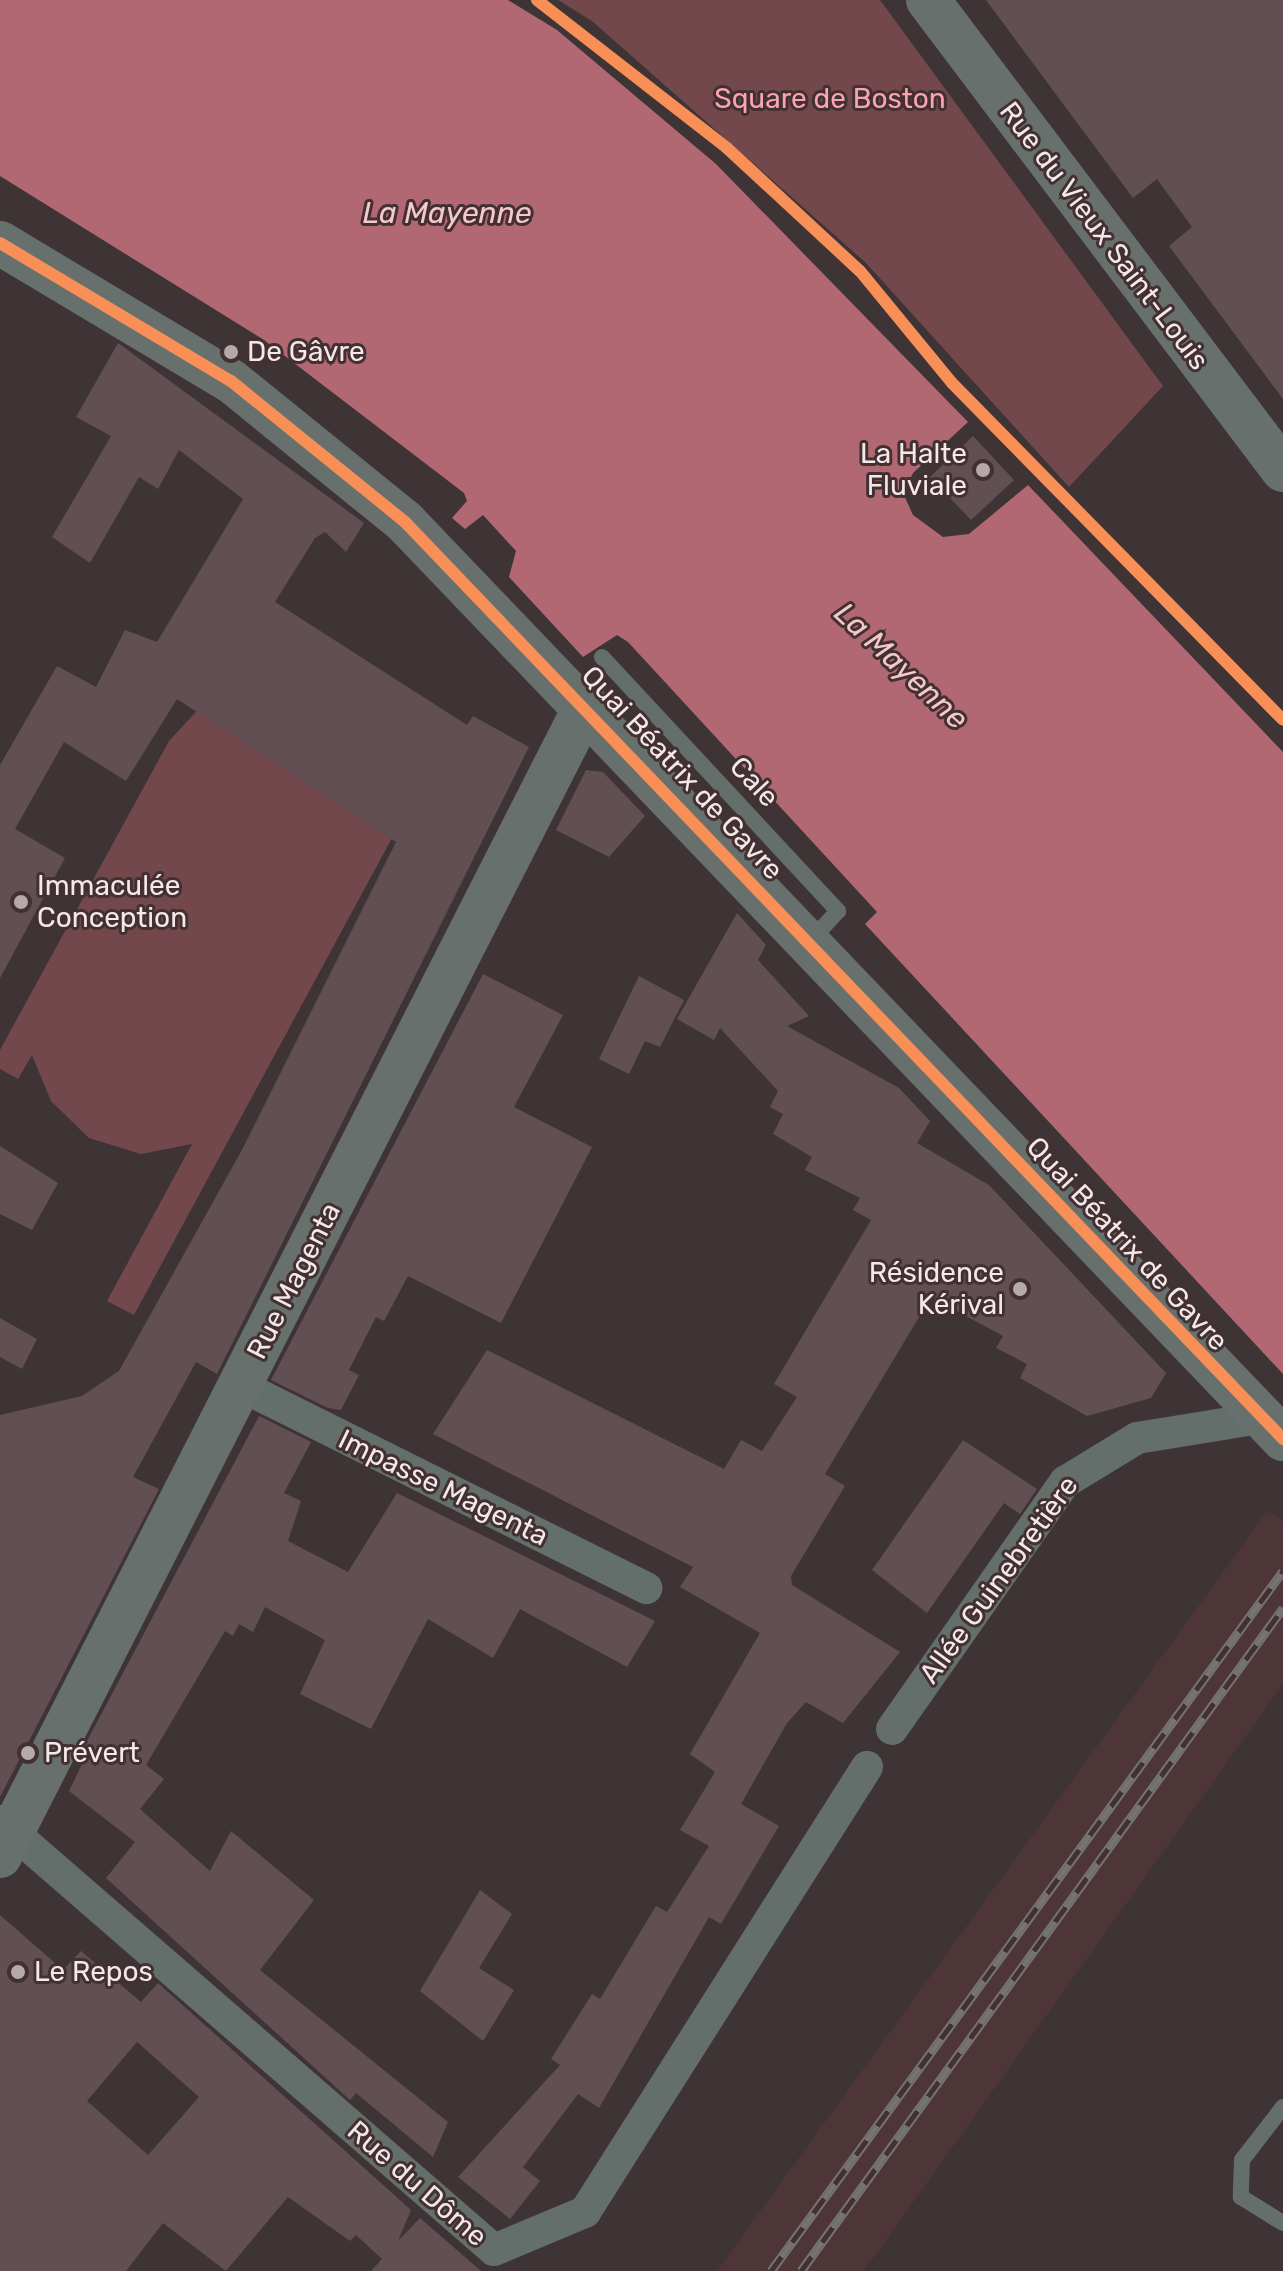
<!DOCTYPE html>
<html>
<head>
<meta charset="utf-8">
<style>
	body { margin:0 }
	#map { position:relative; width:1283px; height:2271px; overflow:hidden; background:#3e3436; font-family:Rubik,sans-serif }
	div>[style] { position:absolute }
	.built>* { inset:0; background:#4d3538 }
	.green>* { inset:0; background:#73484d }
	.water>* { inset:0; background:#b16872 }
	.building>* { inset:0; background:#624f53 }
	.lane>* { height:16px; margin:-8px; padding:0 8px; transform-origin:8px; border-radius:8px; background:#646e6a }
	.street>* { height:32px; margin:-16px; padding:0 16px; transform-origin:16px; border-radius:16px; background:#646e6a }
	.secondary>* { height:44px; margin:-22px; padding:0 22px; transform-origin:22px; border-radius:22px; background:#67706c }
	.rail>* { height:9px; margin-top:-4.5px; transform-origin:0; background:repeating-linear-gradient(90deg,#423032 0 18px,#757472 0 36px); box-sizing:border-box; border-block:2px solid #757472 }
	.cycleway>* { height:12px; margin:-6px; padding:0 6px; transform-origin:6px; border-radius:6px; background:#f78f57 }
	.dots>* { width:22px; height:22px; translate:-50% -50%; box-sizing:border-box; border:4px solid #423032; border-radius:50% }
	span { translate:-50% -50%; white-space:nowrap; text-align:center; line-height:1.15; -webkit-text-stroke:6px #423032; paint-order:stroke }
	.park-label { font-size:28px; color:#fba4af }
	.street-label { font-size:28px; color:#f5e8e9 }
	.poi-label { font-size:28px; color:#f5e8e9 }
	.left { translate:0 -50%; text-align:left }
	.right { translate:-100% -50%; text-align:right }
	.water-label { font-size:30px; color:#f5c8cc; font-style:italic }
</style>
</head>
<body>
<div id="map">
	<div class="built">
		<i style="clip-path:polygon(1268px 1510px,1283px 1521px,1283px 1684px,864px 2271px,717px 2271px)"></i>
	</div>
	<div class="green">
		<i style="clip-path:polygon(558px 0,880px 0,1163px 386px,1069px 487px,865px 262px,592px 21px)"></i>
		<i style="clip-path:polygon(206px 701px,392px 838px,134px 1315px,107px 1301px,192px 1144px,141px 1154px,89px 1138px,51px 1101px,32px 1055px,18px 1079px,0 1069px,0 1050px,169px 741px)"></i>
	</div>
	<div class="water">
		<i style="clip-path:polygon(0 0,508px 0,557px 30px,716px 164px,968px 422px,913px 473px,903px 493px,913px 515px,943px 537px,969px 534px,1028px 485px,1283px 752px,1283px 1374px,865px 924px,877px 912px,628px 642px,617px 635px,583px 657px,509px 577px,516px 551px,483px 515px,465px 529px,452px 518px,467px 501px,464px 493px,264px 340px,0 176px)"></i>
	</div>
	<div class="building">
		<i style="clip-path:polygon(986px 0,1283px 0,1283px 399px,1169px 246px,1192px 227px,1157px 179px,1133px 198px)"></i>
		<i style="clip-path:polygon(118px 343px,364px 523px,346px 552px,325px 532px,315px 538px,275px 602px,467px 725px,473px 716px,529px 747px,217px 1374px,196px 1362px,133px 1477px,159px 1489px,0 1797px,0 1415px,82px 1396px,119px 1371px,243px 1148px,396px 842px,177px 699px,126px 781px,64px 742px,15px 829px,65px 858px,0 978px,0 765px,57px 666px,96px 687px,125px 630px,157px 642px,243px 499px,179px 450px,158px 489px,139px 477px,90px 563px,52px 537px,111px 436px,76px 417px)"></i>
		<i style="clip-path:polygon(973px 436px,1014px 480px,971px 520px,930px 477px)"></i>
		<i style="clip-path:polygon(586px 770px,603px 772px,645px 816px,609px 857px,556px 830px)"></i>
		<i style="clip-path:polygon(737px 913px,766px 945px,758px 960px,809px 1016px,787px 1026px,899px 1088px,930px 1121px,917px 1143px,989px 1185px,1166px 1373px,1151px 1398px,1087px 1416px,1020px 1378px,1027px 1364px,996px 1348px,1003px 1336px,931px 1297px,825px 1474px,845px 1486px,791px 1576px,792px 1585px,900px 1652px,843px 1723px,806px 1702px,787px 1723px,741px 1804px,779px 1826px,721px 1924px,709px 1917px,599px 2108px,578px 2094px,523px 2167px,540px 2181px,510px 2219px,458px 2177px,560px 2065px,551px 2059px,592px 1994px,600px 1999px,656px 1906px,667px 1912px,709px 1846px,680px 1830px,715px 1772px,690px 1754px,760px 1633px,680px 1587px,693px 1567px,433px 1434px,487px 1350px,724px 1469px,741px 1440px,762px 1451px,797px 1397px,774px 1384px,871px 1220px,853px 1210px,860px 1198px,805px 1170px,812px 1157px,773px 1134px,783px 1114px,770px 1107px,778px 1091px,720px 1028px,714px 1040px,677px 1019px)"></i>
		<i style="clip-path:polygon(483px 974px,563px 1015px,514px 1107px,592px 1147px,501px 1323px,408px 1276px,384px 1321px,376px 1317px,349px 1370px,359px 1375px,341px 1410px,328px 1408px,271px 1380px)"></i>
		<i style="clip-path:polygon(639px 976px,684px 1000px,660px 1047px,645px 1041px,629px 1074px,599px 1059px)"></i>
		<i style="clip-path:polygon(0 1146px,58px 1183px,32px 1230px,0 1214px)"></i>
		<i style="clip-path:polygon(0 1318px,37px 1339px,22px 1369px,0 1357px)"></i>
		<i style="clip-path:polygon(259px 1416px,311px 1442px,284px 1493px,301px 1501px,288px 1541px,348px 1572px,397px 1493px,655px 1621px,627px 1667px,520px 1609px,493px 1658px,428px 1619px,371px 1729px,300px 1694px,325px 1640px,265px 1607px,253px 1632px,239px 1624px,233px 1636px,225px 1631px,146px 1765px,164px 1779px,140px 1809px,210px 1871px,231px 1831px,314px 1900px,260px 1970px,448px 2122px,433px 2157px,356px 2093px,350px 2100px,106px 1878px,135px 1842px,69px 1791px,82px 1764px,77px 1760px)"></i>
		<i style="clip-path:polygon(963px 1440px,1037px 1489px,1020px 1514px,1004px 1503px,927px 1613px,872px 1570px)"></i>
		<i style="clip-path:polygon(480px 1890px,512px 1914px,479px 1968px,514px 1990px,483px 2041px,420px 1991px)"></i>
		<i style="clip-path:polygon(evenodd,0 1915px,63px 1970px,81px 1951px,141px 2002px,158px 1983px,411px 2210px,398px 2241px,420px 2218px,481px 2271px,371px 2271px,382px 2259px,356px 2235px,350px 2241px,288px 2197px,226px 2271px,163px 2223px,126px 2271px,0 2271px,0 1915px,137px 2042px,199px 2097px,148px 2155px,87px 2101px,137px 2042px)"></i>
	</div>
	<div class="lane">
		<i style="left:602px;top:657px;width:347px;rotate:47.1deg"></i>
		<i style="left:838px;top:911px;width:41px;rotate:133deg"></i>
		<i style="left:1283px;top:2107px;width:67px;rotate:127.7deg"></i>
		<i style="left:1242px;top:2160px;width:37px;rotate:92deg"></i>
		<i style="left:1241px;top:2197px;width:49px;rotate:31.8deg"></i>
	</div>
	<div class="street">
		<i style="left:241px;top:1386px;width:453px;rotate:26.5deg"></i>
		<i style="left:892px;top:1729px;width:302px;rotate:-55deg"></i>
		<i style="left:1065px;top:1482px;width:84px;rotate:-31.4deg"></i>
		<i style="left:1137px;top:1438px;width:125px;rotate:-9.2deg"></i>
		<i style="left:0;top:1821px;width:654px;rotate:40.97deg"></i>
		<i style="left:494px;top:2250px;width:99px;rotate:-22.7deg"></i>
		<i style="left:585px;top:2212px;width:527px;rotate:-57.64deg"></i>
	</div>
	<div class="secondary">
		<i style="left:928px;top:0;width:589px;rotate:52.94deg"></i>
		<i style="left:0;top:243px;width:269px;rotate:30.9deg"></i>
		<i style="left:231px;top:381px;width:224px;rotate:39deg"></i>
		<i style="left:405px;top:522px;width:1270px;rotate:46.24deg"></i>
		<i style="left:0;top:1856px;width:1292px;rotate:-63.02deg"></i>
	</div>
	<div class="rail">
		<i style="left:771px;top:2271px;width:867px;rotate:-53.82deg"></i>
		<i style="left:801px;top:2271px;width:820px;rotate:-53.98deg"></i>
	</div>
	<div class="cycleway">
		<i style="left:537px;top:0;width:241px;rotate:37.9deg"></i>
		<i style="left:727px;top:148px;width:181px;rotate:42.8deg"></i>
		<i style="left:860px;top:271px;width:145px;rotate:50.6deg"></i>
		<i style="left:952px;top:383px;width:472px;rotate:45.5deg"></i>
		<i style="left:0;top:243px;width:269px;rotate:30.9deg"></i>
		<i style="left:231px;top:381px;width:224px;rotate:39deg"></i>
		<i style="left:405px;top:522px;width:1270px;rotate:46.24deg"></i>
	</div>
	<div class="dots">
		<i style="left:231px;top:352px;background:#b5a9aa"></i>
		<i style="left:983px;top:470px;background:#b5a9aa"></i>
		<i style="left:21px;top:902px;background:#b5a9aa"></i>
		<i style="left:1020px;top:1289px;background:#b5a9aa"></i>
		<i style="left:28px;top:1753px;background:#b5a9aa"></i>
		<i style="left:18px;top:1972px;background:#b5a9aa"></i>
	</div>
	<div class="park-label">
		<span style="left:830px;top:99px">Square de Boston</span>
	</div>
	<div class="street-label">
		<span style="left:1104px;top:236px;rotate:53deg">Rue du Vieux Saint-Louis</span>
		<span style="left:682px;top:773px;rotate:47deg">Quai Béatrix de Gavre</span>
		<span style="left:754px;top:782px;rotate:47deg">Cale</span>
		<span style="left:1127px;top:1244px;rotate:47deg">Quai Béatrix de Gavre</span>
		<span style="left:294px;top:1281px;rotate:-63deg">Rue Magenta</span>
		<span style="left:443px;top:1488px;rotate:26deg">Impasse Magenta</span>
		<span style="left:999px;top:1580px;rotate:-54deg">Allée Guinebretière</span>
		<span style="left:417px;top:2184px;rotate:41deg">Rue du Dôme</span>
	</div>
	<div class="poi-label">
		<span class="left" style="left:247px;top:352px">De Gâvre</span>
		<span class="right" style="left:967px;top:470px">La Halte<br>Fluviale</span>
		<span class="left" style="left:37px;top:902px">Immaculée<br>Conception</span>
		<span class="right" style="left:1004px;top:1289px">Résidence<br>Kérival</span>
		<span class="left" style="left:44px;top:1753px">Prévert</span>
		<span class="left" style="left:34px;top:1972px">Le Repos</span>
	</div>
	<div class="water-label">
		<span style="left:447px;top:213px">La Mayenne</span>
		<span style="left:901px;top:666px;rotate:43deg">La Mayenne</span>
	</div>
</div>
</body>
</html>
